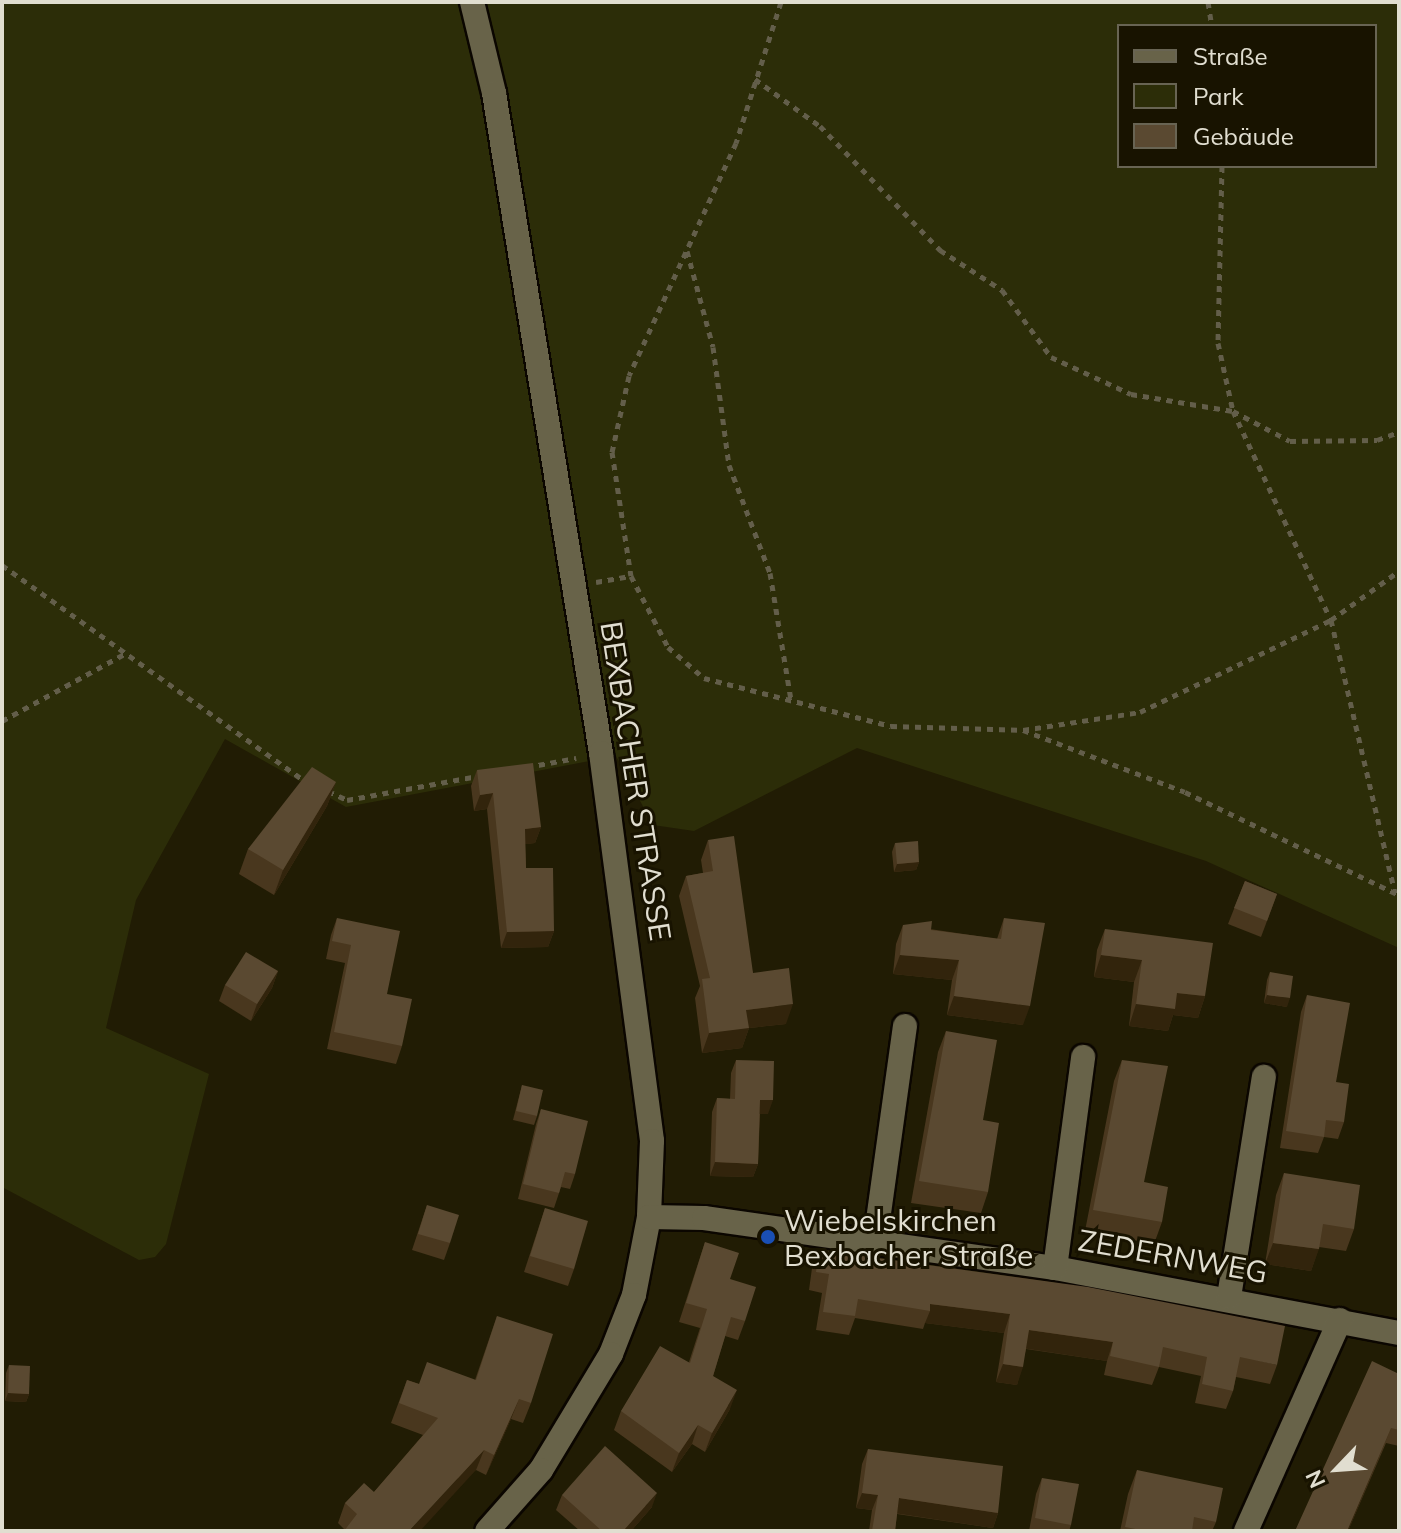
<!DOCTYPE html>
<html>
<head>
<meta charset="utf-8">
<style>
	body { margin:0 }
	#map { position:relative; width:1401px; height:1533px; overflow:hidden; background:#211c04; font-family:Mulish,sans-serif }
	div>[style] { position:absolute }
	.green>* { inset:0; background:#2c2d08 }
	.path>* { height:5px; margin-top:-2.5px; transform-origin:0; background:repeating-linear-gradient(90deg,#635e4a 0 6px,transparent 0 12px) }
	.roads { filter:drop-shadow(2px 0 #0b0600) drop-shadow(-2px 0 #0b0600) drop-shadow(0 2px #0b0600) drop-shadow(0 -2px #0b0600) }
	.minor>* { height:24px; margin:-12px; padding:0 12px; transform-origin:12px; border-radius:12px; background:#686349 }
	.wall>* { inset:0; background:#49371e }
	.shaded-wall>* { inset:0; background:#32240c }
	.building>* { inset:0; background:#5a4931 }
	.dots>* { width:22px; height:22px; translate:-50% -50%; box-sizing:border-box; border:4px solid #181300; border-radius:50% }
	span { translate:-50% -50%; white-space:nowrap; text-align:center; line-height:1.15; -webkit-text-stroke:6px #181300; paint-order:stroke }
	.street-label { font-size:30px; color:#e1ded0 }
	.poi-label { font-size:30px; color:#e1ded0 }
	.left { translate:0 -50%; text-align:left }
	.frame { position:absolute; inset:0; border:4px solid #e1ded0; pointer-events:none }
	.legend { position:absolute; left:1117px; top:24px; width:260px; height:144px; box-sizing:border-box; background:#181300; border:2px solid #686453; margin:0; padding:10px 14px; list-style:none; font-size:24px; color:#e1ded0 }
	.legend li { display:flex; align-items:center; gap:16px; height:40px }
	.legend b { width:40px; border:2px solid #686453 }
	.north { position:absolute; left:1297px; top:1429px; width:80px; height:80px; -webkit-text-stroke:6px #181300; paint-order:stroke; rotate:245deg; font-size:22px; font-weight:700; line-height:32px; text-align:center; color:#e1ded0 }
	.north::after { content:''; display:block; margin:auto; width:28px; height:36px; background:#e1ded0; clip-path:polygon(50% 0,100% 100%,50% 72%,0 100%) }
</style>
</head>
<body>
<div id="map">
	<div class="green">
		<i style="clip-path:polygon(evenodd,2px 2px,1399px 2px,1399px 948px,1206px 861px,857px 748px,694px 831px,653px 825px,616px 756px,346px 807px,225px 739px,136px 900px,106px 1028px,209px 1074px,166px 1244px,155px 1257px,139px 1260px,2px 1187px,2px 2px,1119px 26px,1375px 26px,1375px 166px,1119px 166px,1119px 26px)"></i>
	</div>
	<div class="path">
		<i style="left:781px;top:2px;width:148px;rotate:107.7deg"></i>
		<i style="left:736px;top:143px;width:256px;rotate:114.7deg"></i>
		<i style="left:629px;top:376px;width:78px;rotate:102.6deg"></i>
		<i style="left:612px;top:452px;width:125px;rotate:81.3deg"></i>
		<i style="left:631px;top:576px;width:80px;rotate:62.5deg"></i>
		<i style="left:668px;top:647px;width:48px;rotate:40.7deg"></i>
		<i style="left:704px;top:678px;width:193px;rotate:14.4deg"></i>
		<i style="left:891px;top:726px;width:132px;rotate:1.7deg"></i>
		<i style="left:1023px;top:730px;width:118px;rotate:-8.7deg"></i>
		<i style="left:1140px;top:712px;width:212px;rotate:-25.7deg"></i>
		<i style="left:1331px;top:620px;width:84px;rotate:-35.8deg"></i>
		<i style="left:1208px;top:2px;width:24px;rotate:81deg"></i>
		<i style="left:755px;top:79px;width:80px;rotate:35.9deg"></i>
		<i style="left:820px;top:126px;width:173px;rotate:45.9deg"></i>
		<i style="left:940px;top:250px;width:74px;rotate:32.8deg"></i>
		<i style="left:1002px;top:290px;width:83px;rotate:53.8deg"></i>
		<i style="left:1051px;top:357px;width:88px;rotate:24.8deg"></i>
		<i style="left:1131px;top:394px;width:103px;rotate:9.5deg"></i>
		<i style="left:1233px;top:411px;width:64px;rotate:27.8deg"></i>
		<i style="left:1290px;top:441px;width:87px;rotate:-0.7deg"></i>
		<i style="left:1377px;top:440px;width:23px;rotate:-20deg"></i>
		<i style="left:1222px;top:166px;width:177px;rotate:91.3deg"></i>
		<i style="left:1218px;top:343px;width:70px;rotate:77.6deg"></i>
		<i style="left:1233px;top:411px;width:231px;rotate:64.9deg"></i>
		<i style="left:1331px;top:620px;width:280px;rotate:76.8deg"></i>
		<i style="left:687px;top:251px;width:99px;rotate:74.8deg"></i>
		<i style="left:713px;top:347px;width:119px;rotate:82.3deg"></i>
		<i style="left:729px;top:465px;width:116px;rotate:69.2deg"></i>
		<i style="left:770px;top:573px;width:129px;rotate:80.6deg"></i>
		<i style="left:2px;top:565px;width:376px;rotate:35.5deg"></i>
		<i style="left:596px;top:582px;width:36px;rotate:-10deg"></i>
		<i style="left:2px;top:721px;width:141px;rotate:-28.7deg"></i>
		<i style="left:1023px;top:730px;width:173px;rotate:20.9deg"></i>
		<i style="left:1185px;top:792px;width:237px;rotate:25.7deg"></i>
		<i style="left:527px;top:767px;width:50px;rotate:-10.4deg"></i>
		<i style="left:328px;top:791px;width:21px;rotate:25deg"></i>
		<i style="left:347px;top:800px;width:133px;rotate:-10.4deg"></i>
	</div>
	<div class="roads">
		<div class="minor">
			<i style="left:472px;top:2px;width:94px;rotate:76.4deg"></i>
			<i style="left:494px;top:93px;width:669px;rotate:80.79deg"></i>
			<i style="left:601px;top:753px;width:391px;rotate:82.5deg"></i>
			<i style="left:652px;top:1141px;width:76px;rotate:92.3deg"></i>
			<i style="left:649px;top:1217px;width:79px;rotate:100.9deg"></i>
			<i style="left:634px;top:1295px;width:63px;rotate:111.3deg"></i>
			<i style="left:611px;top:1354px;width:135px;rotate:121.1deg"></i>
			<i style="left:541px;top:1470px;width:81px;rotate:131.5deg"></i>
			<i style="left:649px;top:1217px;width:55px;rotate:1deg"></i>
			<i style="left:704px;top:1218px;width:355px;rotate:8.1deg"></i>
			<i style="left:1055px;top:1268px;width:350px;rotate:10.7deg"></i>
			<i style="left:875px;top:1242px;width:218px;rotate:-82.1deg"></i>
			<i style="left:1055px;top:1268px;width:213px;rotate:-82.4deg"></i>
			<i style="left:1229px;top:1297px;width:223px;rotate:-81deg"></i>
			<i style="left:1246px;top:1531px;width:231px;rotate:-66deg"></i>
		</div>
	</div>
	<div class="wall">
		<i style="clip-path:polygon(477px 770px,541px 827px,535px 843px,525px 844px,526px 868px,554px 931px,548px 947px,501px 948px,487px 809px,474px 811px,471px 786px)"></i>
		<i style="clip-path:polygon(336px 782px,327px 806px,274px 895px,239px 874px,248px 849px)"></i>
		<i style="clip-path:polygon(708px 840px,753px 973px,786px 1024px,749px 1028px,742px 1048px,702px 1053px,695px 998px,700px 986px,679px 896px,686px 876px,703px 873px,701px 860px)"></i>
		<i style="clip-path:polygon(895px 843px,919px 862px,916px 870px,894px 872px,892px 852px)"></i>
		<i style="clip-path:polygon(1245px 881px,1277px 894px,1261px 937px,1228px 924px)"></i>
		<i style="clip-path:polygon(337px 918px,387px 994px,402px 1046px,396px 1064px,327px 1049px,345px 963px,326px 959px,331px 935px)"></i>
		<i style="clip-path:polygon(1004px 918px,1023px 1025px,947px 1015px,952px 980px,893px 974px,896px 944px,903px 925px,997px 939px)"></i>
		<i style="clip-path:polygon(1105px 929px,1205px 996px,1198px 1018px,1173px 1015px,1168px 1031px,1129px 1026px,1134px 982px,1094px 977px,1097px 950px)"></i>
		<i style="clip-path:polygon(278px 971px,272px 988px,251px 1021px,219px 1001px,225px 985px)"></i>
		<i style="clip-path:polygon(1270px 972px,1287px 1007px,1264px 1003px,1267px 980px)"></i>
		<i style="clip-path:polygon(1307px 995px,1336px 1082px,1344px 1122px,1338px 1139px,1324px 1137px,1318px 1153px,1280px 1148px,1301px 1012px)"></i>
		<i style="clip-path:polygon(946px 1031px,983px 1120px,988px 1192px,981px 1213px,911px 1203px,938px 1052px)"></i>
		<i style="clip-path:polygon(736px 1060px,768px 1114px,760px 1114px,758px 1164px,753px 1177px,710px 1176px,712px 1112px,717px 1098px,730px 1099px,731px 1073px)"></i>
		<i style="clip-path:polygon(1122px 1060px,1144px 1182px,1162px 1222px,1154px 1244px,1085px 1231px,1114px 1081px)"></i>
		<i style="clip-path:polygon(522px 1085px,537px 1116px,534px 1125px,513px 1120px)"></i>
		<i style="clip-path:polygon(541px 1109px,575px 1174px,570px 1189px,561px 1187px,554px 1208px,518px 1199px,536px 1124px)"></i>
		<i style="clip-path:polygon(1284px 1173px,1354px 1229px,1346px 1251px,1319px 1247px,1311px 1271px,1265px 1264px,1276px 1195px)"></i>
		<i style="clip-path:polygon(427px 1205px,450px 1243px,444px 1260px,412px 1250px)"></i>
		<i style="clip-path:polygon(545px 1208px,574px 1269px,568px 1286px,524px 1272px)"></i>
		<i style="clip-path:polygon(705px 1242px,730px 1279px,745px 1321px,738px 1340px,725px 1336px,713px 1376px,730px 1409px,705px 1452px,692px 1444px,672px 1472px,614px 1430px,621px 1411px,689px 1362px,700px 1328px,679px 1322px)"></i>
		<i style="clip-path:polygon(819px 1250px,1277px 1365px,1270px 1384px,1236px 1377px,1233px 1391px,1226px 1409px,1195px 1403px,1201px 1376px,1159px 1367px,1152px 1385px,1104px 1375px,1107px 1361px,1026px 1349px,1017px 1385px,996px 1382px,1004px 1333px,925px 1323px,923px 1329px,855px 1318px,849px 1335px,816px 1330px,822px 1293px,809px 1290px,812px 1268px)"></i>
		<i style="clip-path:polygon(497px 1316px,531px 1403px,523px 1423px,511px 1419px,486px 1475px,476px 1470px,345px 1530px,338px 1523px,345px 1503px,374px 1492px,423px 1435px,391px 1423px,407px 1380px,419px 1384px,475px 1380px)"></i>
		<i style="clip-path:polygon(9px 1365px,29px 1394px,26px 1402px,5px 1401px,6px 1373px)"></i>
		<i style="clip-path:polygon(1399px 1374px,1399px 1446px,1386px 1443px,1348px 1531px,1295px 1531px)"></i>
		<i style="clip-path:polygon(868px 1449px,998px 1513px,993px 1528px,897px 1514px,895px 1531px,869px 1531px,872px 1510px,856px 1508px,862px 1464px)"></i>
		<i style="clip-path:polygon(1137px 1470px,1216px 1522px,1212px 1531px,1120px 1531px,1128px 1494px)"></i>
		<i style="clip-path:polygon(1042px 1478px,1071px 1525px,1069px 1531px,1029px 1531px,1036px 1494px)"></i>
		<i style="clip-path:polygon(562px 1495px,652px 1507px,631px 1531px,580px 1531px,556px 1510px)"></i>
	</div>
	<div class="shaded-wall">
		<i style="clip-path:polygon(336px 782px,327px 806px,274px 895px,283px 870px)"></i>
		<i style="clip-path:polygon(493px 793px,487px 809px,474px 811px,480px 795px)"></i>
		<i style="clip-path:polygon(541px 827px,535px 843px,519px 845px,525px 829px)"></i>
		<i style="clip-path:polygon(919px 862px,916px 870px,894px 872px,897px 864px)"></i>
		<i style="clip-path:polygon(554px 931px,548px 947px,501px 948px,507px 932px)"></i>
		<i style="clip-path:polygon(900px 955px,959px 960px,952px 980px,893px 974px)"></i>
		<i style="clip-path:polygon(1101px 955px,1142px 960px,1134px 982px,1094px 977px)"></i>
		<i style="clip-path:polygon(278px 971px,272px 988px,251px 1021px,257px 1004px)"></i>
		<i style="clip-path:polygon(1177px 993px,1205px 996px,1198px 1018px,1173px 1015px,1168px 1031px,1129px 1026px,1136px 1004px)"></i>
		<i style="clip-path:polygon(1267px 995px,1290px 998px,1287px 1007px,1264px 1003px)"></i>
		<i style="clip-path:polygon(954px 996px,1030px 1006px,1023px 1025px,947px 1015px)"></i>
		<i style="clip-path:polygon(793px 1004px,786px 1024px,749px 1028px,742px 1048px,702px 1053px,709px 1033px,746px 1010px)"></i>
		<i style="clip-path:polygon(760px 1100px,773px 1100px,768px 1114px,755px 1114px)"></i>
		<i style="clip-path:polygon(715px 1162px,758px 1164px,753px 1177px,710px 1176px)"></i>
		<i style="clip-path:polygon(1273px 1243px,1319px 1249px,1311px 1271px,1265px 1264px)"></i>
		<i style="clip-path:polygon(930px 1304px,1010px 1314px,1004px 1333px,925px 1323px,930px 1311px)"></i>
		<i style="clip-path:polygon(1029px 1330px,1113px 1342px,1107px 1361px,1022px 1348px)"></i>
		<i style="clip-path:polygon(1003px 1364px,1023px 1367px,1017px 1385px,996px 1382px)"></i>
		<i style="clip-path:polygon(737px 1390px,730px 1409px,705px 1452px,712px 1433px)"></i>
		<i style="clip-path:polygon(8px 1393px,29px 1394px,26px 1402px,5px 1401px)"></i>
		<i style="clip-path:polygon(519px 1399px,511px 1419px,486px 1475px,494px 1455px)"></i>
		<i style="clip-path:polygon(698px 1425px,692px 1444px,672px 1472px,679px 1453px)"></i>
		<i style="clip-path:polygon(1391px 1428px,1348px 1531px,1347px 1531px)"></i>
		<i style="clip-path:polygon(484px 1450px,476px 1470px,420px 1531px,409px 1531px)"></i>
		<i style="clip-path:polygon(657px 1493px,652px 1507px,631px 1531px,623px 1531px)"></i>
		<i style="clip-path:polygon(862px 1493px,878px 1495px,872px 1510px,856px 1508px)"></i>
		<i style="clip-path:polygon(899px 1498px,998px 1513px,993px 1528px,894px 1513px)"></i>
	</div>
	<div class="building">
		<i style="clip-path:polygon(533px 763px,541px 827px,525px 829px,526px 868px,553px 868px,554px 931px,507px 932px,493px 793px,480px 795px,477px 770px)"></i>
		<i style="clip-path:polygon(312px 767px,336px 782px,283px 870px,248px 849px)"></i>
		<i style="clip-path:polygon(734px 836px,753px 973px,789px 968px,793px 1004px,746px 1010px,749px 1028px,709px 1033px,702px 979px,710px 978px,686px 876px,713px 871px,708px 840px)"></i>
		<i style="clip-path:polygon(918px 841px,919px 862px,897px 864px,895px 843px)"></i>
		<i style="clip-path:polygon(1245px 881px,1277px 894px,1267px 921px,1234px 908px)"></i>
		<i style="clip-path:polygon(337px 918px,400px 931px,387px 994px,412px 999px,402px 1046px,334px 1032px,351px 945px,332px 941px)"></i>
		<i style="clip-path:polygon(1004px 918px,1045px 923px,1030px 1006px,954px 996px,959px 960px,900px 955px,903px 925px,932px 921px,931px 930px,1001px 939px)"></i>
		<i style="clip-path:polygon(1105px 929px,1213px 943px,1205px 996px,1177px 993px,1175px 1009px,1136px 1004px,1142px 960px,1101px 955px)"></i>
		<i style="clip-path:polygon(246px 952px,278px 971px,257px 1004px,225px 985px)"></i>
		<i style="clip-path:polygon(1270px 972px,1293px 976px,1290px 998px,1267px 995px)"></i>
		<i style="clip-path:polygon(1307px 995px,1350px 1003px,1336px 1082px,1349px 1084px,1344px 1122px,1326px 1120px,1324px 1137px,1286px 1131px)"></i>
		<i style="clip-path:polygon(946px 1031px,997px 1040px,983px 1120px,999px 1123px,988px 1192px,919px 1181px)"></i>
		<i style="clip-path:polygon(736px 1060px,774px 1061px,773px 1100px,760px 1100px,758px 1164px,715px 1162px,717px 1098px,735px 1099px)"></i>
		<i style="clip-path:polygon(1122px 1060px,1168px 1066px,1144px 1182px,1168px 1187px,1162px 1222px,1093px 1210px)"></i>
		<i style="clip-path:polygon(522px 1085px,543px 1090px,537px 1116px,516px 1111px)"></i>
		<i style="clip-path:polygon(541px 1109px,588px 1121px,575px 1174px,565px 1172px,559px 1193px,523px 1184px)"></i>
		<i style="clip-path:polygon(1284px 1173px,1360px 1185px,1354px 1229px,1323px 1224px,1319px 1249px,1273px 1243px)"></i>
		<i style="clip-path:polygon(427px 1205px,459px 1215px,450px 1243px,418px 1234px)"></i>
		<i style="clip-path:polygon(545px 1208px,588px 1221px,574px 1269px,530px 1256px)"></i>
		<i style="clip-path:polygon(705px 1242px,739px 1253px,730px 1279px,756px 1287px,745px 1321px,731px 1317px,713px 1376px,737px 1390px,712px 1433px,698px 1425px,679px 1453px,621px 1411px,660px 1346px,690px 1363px,707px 1309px,686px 1303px)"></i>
		<i style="clip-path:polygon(819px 1250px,1088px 1287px,1285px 1326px,1277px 1365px,1240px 1357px,1233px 1391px,1202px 1384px,1207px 1357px,1163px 1347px,1159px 1367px,1110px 1356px,1113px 1342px,1029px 1330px,1023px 1367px,1003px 1364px,1010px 1314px,930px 1304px,930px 1311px,858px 1299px,855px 1316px,823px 1312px,829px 1274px,816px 1272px)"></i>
		<i style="clip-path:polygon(497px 1316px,553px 1334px,531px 1403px,519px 1399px,494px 1455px,484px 1450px,409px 1531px,344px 1531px,357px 1514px,345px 1503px,364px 1483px,374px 1492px,438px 1418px,399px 1403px,407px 1380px,419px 1384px,427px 1362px,476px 1380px)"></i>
		<i style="clip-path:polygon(1372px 1361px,1399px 1374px,1399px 1430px,1391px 1428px,1347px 1531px,1295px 1531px)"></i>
		<i style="clip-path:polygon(9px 1365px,30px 1366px,29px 1394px,8px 1393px)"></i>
		<i style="clip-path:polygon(605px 1446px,657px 1493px,623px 1531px,602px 1531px,562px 1495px)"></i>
		<i style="clip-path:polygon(868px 1449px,1003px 1466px,998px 1513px,899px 1498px,895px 1531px,872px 1531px,878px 1495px,862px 1493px)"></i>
		<i style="clip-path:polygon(1137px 1470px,1223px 1488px,1216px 1522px,1194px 1517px,1192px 1531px,1146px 1531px,1125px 1527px)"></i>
		<i style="clip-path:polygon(1042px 1478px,1079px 1484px,1071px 1525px,1035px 1518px)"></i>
	</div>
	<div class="dots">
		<i style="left:768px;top:1237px;background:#1a4fb4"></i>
	</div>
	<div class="street-label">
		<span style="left:636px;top:781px;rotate:81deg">BEXBACHER STRASSE</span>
		<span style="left:1173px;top:1256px;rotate:10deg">ZEDERNWEG</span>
	</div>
	<div class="poi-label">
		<span class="left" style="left:784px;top:1237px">Wiebelskirchen<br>Bexbacher Straße</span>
	</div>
	<div class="frame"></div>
	<ul class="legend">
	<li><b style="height:10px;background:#686349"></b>Straße</li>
	<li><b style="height:22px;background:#2c2d08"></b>Park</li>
	<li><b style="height:22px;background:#5a4931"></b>Gebäude</li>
	</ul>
	<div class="north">N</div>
</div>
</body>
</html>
